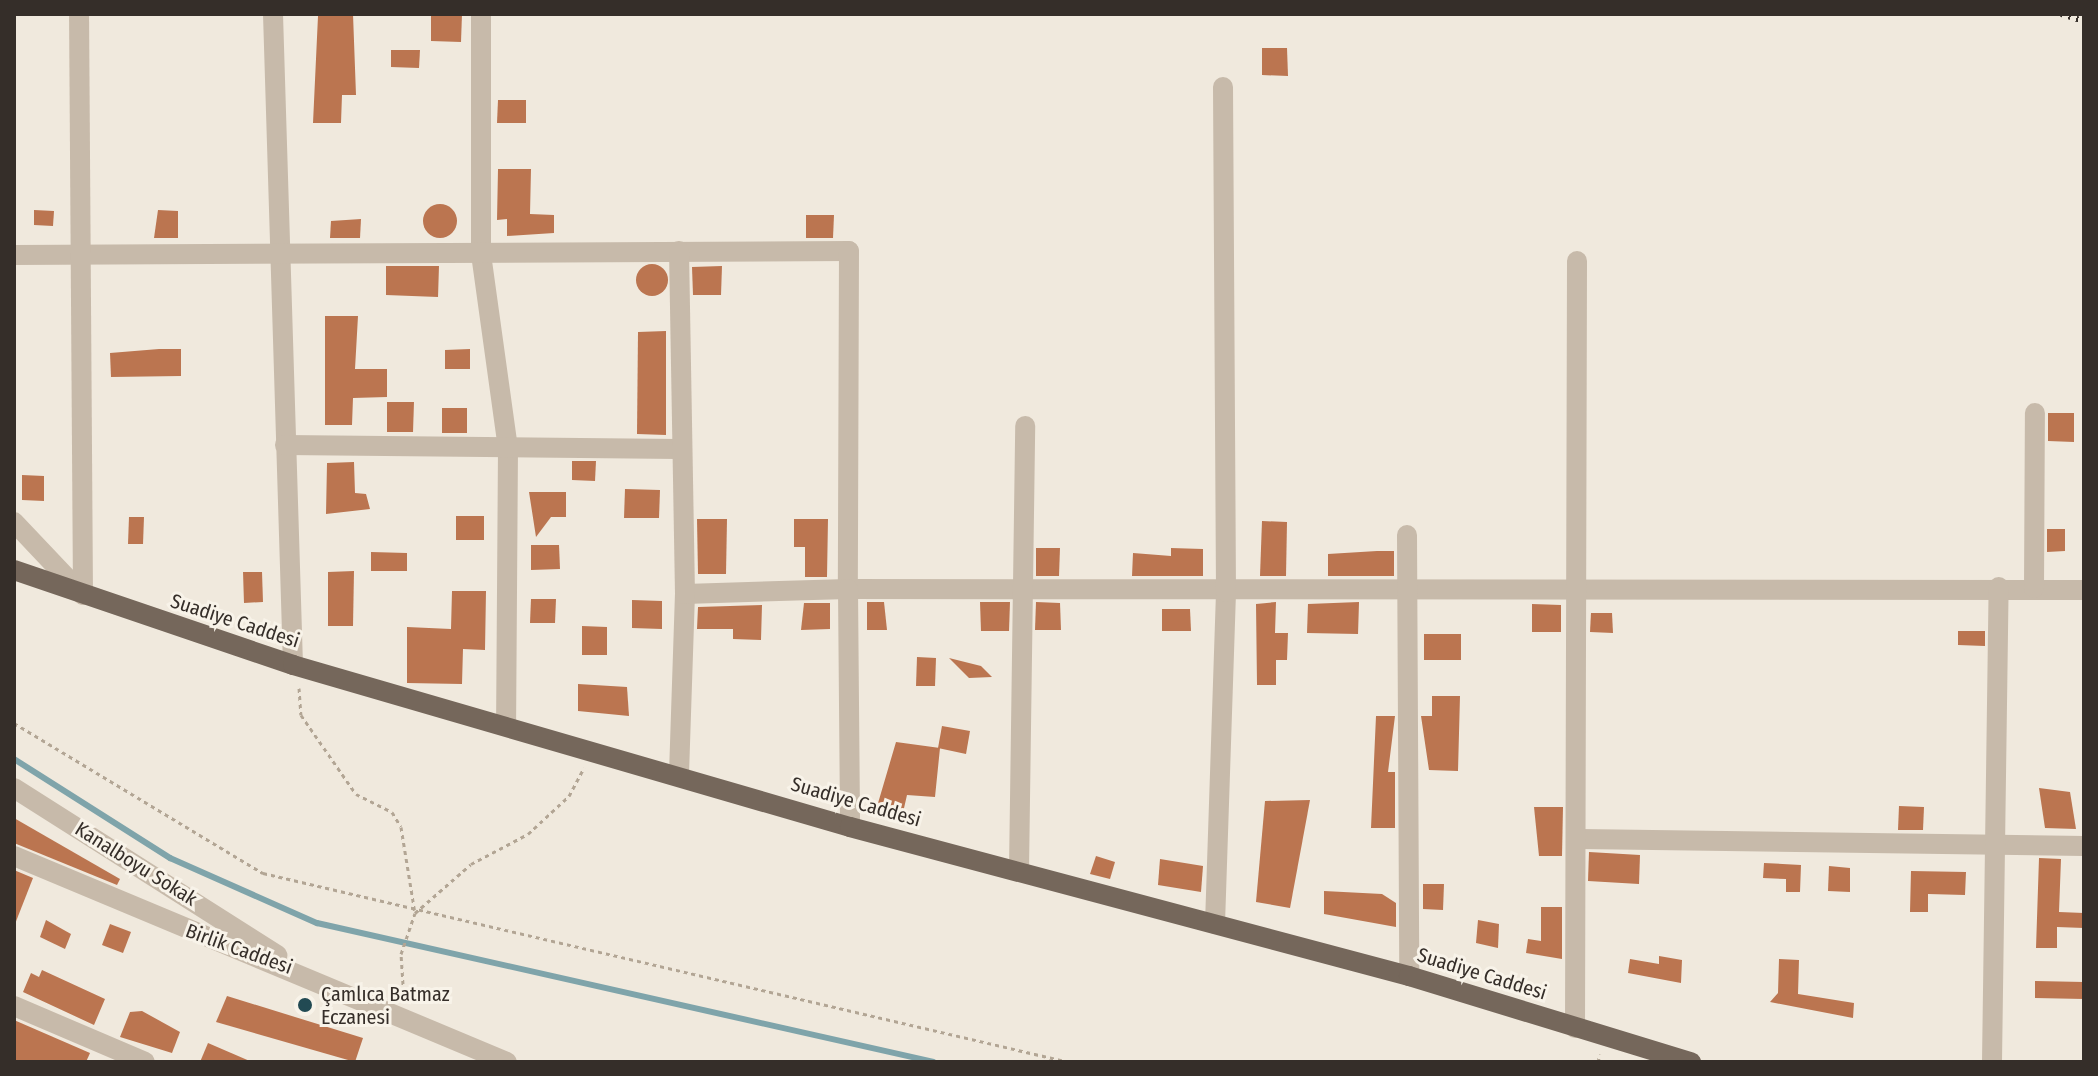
<!DOCTYPE html>
<html>
<head>
<meta charset="utf-8">
<style>
	body { margin:0 }
	#map { position:relative; width:2098px; height:1076px; overflow:hidden; background:#f0e9dd; font-family:"Fira Sans Condensed",sans-serif }
	div>[style] { position:absolute }
	.stream>* { height:6px; margin:-3px; padding:0 3px; transform-origin:3px; border-radius:3px; background:#7fa4aa }
	.building>* { inset:0; background:#bb7550 }
	.round { border-radius:50% }
	.path>* { height:3px; margin-top:-1.5px; transform-origin:0; background:repeating-linear-gradient(90deg,#b2a594 0 4px,transparent 0 8px) }
	.minor>* { height:20px; margin:-10px; padding:0 10px; transform-origin:10px; border-radius:10px; background:#c7baaa }
	.major>* { height:20px; margin:-10px; padding:0 10px; transform-origin:10px; border-radius:10px; background:#75675b }
	.rail>* { height:6px; margin-top:-3px; transform-origin:0; background:repeating-linear-gradient(90deg,#352e29 0 2px,transparent 0 8px) }
	.dots>* { width:22px; height:22px; translate:-50% -50%; box-sizing:border-box; border:4px solid #f8f3e9; border-radius:50% }
	span { translate:-50% -50%; white-space:nowrap; text-align:center; line-height:1.15; -webkit-text-stroke:6px #f8f3e9; paint-order:stroke }
	.street-label { font-size:20px; color:#352e29 }
	.poi-label { font-size:20px; color:#352e29 }
	.left { translate:0 -50%; text-align:left }
	.frame { position:absolute; inset:0; border:16px solid #352e29; pointer-events:none }
</style>
</head>
<body>
<div id="map">
	<div class="stream">
		<i style="left:14px;top:759px;width:185px;rotate:32.4deg"></i>
		<i style="left:170px;top:858px;width:161px;rotate:23.9deg"></i>
		<i style="left:317px;top:923px;width:632px;rotate:12.7deg"></i>
	</div>
	<div class="building">
		<i style="clip-path:polygon(353px 14px,356px 95px,342px 95px,341px 123px,313px 123px,318px 16px)"></i>
		<i style="clip-path:polygon(462px 14px,461px 42px,431px 41px,431px 15px)"></i>
		<i style="clip-path:polygon(1262px 48px,1287px 48px,1288px 76px,1262px 75px)"></i>
		<i style="clip-path:polygon(391px 50px,420px 50px,419px 68px,391px 67px)"></i>
		<i style="clip-path:polygon(498px 100px,526px 100px,526px 123px,497px 123px)"></i>
		<i style="clip-path:polygon(498px 169px,531px 169px,530px 214px,554px 215px,554px 233px,507px 236px,507px 219px,497px 220px)"></i>
		<i class="round" style="left:423px;top:204px;width:34px;height:34px"></i>
		<i style="clip-path:polygon(34px 210px,54px 211px,53px 226px,34px 225px)"></i>
		<i style="clip-path:polygon(158px 210px,178px 211px,178px 238px,154px 238px)"></i>
		<i style="clip-path:polygon(806px 215px,834px 215px,833px 238px,806px 238px)"></i>
		<i style="clip-path:polygon(361px 219px,360px 238px,330px 238px,331px 221px)"></i>
		<i class="round" style="left:636px;top:264px;width:32px;height:32px"></i>
		<i style="clip-path:polygon(386px 266px,439px 266px,438px 297px,386px 295px)"></i>
		<i style="clip-path:polygon(722px 266px,721px 295px,693px 295px,692px 267px)"></i>
		<i style="clip-path:polygon(325px 316px,358px 316px,355px 369px,387px 369px,387px 397px,353px 398px,352px 425px,325px 425px)"></i>
		<i style="clip-path:polygon(666px 331px,666px 435px,637px 434px,638px 332px)"></i>
		<i style="clip-path:polygon(159px 349px,181px 349px,181px 376px,111px 377px,110px 353px)"></i>
		<i style="clip-path:polygon(470px 349px,470px 369px,445px 369px,445px 350px)"></i>
		<i style="clip-path:polygon(387px 402px,414px 402px,413px 432px,387px 432px)"></i>
		<i style="clip-path:polygon(442px 408px,467px 408px,467px 433px,442px 433px)"></i>
		<i style="clip-path:polygon(2048px 413px,2074px 413px,2074px 442px,2048px 441px)"></i>
		<i style="clip-path:polygon(572px 461px,596px 461px,595px 481px,572px 480px)"></i>
		<i style="clip-path:polygon(354px 462px,355px 493px,366px 494px,370px 509px,326px 514px,327px 463px)"></i>
		<i style="clip-path:polygon(22px 475px,44px 476px,44px 501px,22px 500px)"></i>
		<i style="clip-path:polygon(625px 489px,660px 490px,659px 518px,624px 518px)"></i>
		<i style="clip-path:polygon(529px 492px,566px 492px,566px 517px,551px 517px,536px 537px)"></i>
		<i style="clip-path:polygon(456px 516px,484px 516px,484px 540px,456px 540px)"></i>
		<i style="clip-path:polygon(129px 517px,144px 517px,143px 544px,128px 544px)"></i>
		<i style="clip-path:polygon(697px 519px,727px 519px,726px 574px,698px 574px)"></i>
		<i style="clip-path:polygon(794px 519px,828px 519px,827px 577px,805px 577px,805px 547px,794px 547px)"></i>
		<i style="clip-path:polygon(1262px 521px,1287px 522px,1286px 576px,1260px 576px)"></i>
		<i style="clip-path:polygon(2047px 529px,2065px 529px,2065px 551px,2047px 552px)"></i>
		<i style="clip-path:polygon(531px 545px,559px 545px,560px 569px,531px 570px)"></i>
		<i style="clip-path:polygon(1036px 548px,1060px 548px,1059px 576px,1036px 576px)"></i>
		<i style="clip-path:polygon(1171px 548px,1203px 549px,1203px 576px,1132px 576px,1133px 553px,1171px 556px)"></i>
		<i style="clip-path:polygon(1377px 551px,1394px 551px,1394px 576px,1328px 576px,1328px 554px)"></i>
		<i style="clip-path:polygon(371px 552px,407px 553px,407px 571px,371px 571px)"></i>
		<i style="clip-path:polygon(354px 571px,353px 626px,328px 626px,328px 572px)"></i>
		<i style="clip-path:polygon(243px 572px,262px 572px,263px 602px,244px 603px)"></i>
		<i style="clip-path:polygon(452px 591px,486px 591px,485px 650px,463px 649px,462px 684px,407px 683px,407px 627px,451px 629px)"></i>
		<i style="clip-path:polygon(531px 599px,556px 599px,555px 623px,530px 623px)"></i>
		<i style="clip-path:polygon(632px 600px,662px 601px,662px 629px,632px 628px)"></i>
		<i style="clip-path:polygon(867px 602px,884px 602px,887px 630px,867px 630px)"></i>
		<i style="clip-path:polygon(980px 602px,1010px 602px,1009px 631px,981px 631px)"></i>
		<i style="clip-path:polygon(1036px 602px,1060px 603px,1061px 630px,1035px 630px)"></i>
		<i style="clip-path:polygon(1276px 602px,1275px 633px,1288px 633px,1287px 660px,1276px 660px,1276px 685px,1257px 685px,1256px 604px)"></i>
		<i style="clip-path:polygon(1359px 602px,1358px 634px,1307px 633px,1308px 604px)"></i>
		<i style="clip-path:polygon(804px 603px,830px 603px,830px 629px,801px 630px)"></i>
		<i style="clip-path:polygon(1532px 604px,1561px 605px,1561px 632px,1532px 632px)"></i>
		<i style="clip-path:polygon(762px 605px,761px 640px,733px 639px,733px 629px,697px 629px,698px 607px)"></i>
		<i style="clip-path:polygon(1162px 609px,1190px 609px,1191px 631px,1162px 631px)"></i>
		<i style="clip-path:polygon(1591px 613px,1612px 613px,1613px 633px,1590px 632px)"></i>
		<i style="clip-path:polygon(582px 626px,607px 627px,607px 655px,582px 655px)"></i>
		<i style="clip-path:polygon(1958px 631px,1985px 631px,1985px 646px,1958px 645px)"></i>
		<i style="clip-path:polygon(1424px 634px,1461px 634px,1461px 660px,1424px 660px)"></i>
		<i style="clip-path:polygon(917px 657px,936px 658px,935px 686px,916px 686px)"></i>
		<i style="clip-path:polygon(949px 658px,981px 666px,992px 677px,969px 678px)"></i>
		<i style="clip-path:polygon(578px 684px,627px 687px,629px 716px,578px 711px)"></i>
		<i style="clip-path:polygon(1432px 696px,1460px 696px,1458px 771px,1429px 770px,1421px 716px,1432px 716px)"></i>
		<i style="clip-path:polygon(1376px 716px,1395px 716px,1388px 772px,1395px 772px,1395px 828px,1371px 828px)"></i>
		<i style="clip-path:polygon(942px 726px,970px 731px,966px 754px,938px 748px)"></i>
		<i style="clip-path:polygon(896px 742px,940px 748px,935px 797px,907px 795px,902px 817px,876px 810px)"></i>
		<i style="clip-path:polygon(2039px 788px,2070px 792px,2076px 829px,2045px 828px)"></i>
		<i style="clip-path:polygon(1310px 800px,1290px 908px,1256px 902px,1265px 801px)"></i>
		<i style="clip-path:polygon(1899px 806px,1924px 807px,1923px 830px,1898px 830px)"></i>
		<i style="clip-path:polygon(1534px 807px,1563px 807px,1562px 856px,1539px 856px)"></i>
		<i style="clip-path:polygon(14px 818px,120px 879px,117px 885px,14px 843px)"></i>
		<i style="clip-path:polygon(1589px 852px,1640px 855px,1639px 884px,1588px 881px)"></i>
		<i style="clip-path:polygon(1096px 856px,1115px 862px,1110px 879px,1090px 874px)"></i>
		<i style="clip-path:polygon(2039px 858px,2061px 859px,2059px 912px,2084px 913px,2084px 928px,2057px 927px,2057px 948px,2036px 948px)"></i>
		<i style="clip-path:polygon(1160px 859px,1203px 866px,1201px 892px,1158px 885px)"></i>
		<i style="clip-path:polygon(1764px 863px,1801px 865px,1800px 892px,1786px 892px,1786px 879px,1763px 878px)"></i>
		<i style="clip-path:polygon(1829px 866px,1850px 868px,1850px 892px,1828px 891px)"></i>
		<i style="clip-path:polygon(14px 870px,33px 878px,15px 924px,14px 924px)"></i>
		<i style="clip-path:polygon(1911px 871px,1966px 872px,1965px 895px,1928px 894px,1928px 912px,1910px 912px)"></i>
		<i style="clip-path:polygon(1423px 884px,1444px 884px,1443px 910px,1423px 909px)"></i>
		<i style="clip-path:polygon(1324px 891px,1382px 894px,1396px 903px,1396px 927px,1324px 914px)"></i>
		<i style="clip-path:polygon(1541px 907px,1562px 907px,1562px 959px,1526px 953px,1528px 939px,1541px 941px)"></i>
		<i style="clip-path:polygon(46px 920px,71px 934px,65px 949px,40px 937px)"></i>
		<i style="clip-path:polygon(1478px 920px,1499px 924px,1498px 948px,1476px 943px)"></i>
		<i style="clip-path:polygon(110px 924px,131px 932px,123px 953px,102px 945px)"></i>
		<i style="clip-path:polygon(1659px 956px,1682px 960px,1681px 983px,1628px 973px,1630px 959px,1659px 964px)"></i>
		<i style="clip-path:polygon(1779px 959px,1799px 960px,1798px 994px,1854px 1003px,1853px 1018px,1770px 1002px,1778px 993px)"></i>
		<i style="clip-path:polygon(42px 970px,105px 999px,94px 1025px,23px 992px,31px 973px,39px 977px)"></i>
		<i style="clip-path:polygon(2035px 981px,2084px 982px,2084px 999px,2035px 998px)"></i>
		<i style="clip-path:polygon(227px 996px,363px 1038px,355px 1062px,216px 1022px)"></i>
		<i style="clip-path:polygon(142px 1011px,180px 1032px,172px 1053px,120px 1037px,130px 1012px)"></i>
		<i style="clip-path:polygon(14px 1020px,90px 1053px,86px 1062px,14px 1062px)"></i>
		<i style="clip-path:polygon(208px 1043px,252px 1062px,200px 1062px)"></i>
	</div>
	<div class="path">
		<i style="left:299px;top:688px;width:27px;rotate:86deg"></i>
		<i style="left:301px;top:715px;width:96px;rotate:55.2deg"></i>
		<i style="left:356px;top:794px;width:40px;rotate:26.6deg"></i>
		<i style="left:392px;top:812px;width:17px;rotate:59deg"></i>
		<i style="left:401px;top:827px;width:87px;rotate:80.8deg"></i>
		<i style="left:14px;top:723px;width:291px;rotate:31.1deg"></i>
		<i style="left:263px;top:873px;width:828px;rotate:13.2deg"></i>
		<i style="left:404px;top:1000px;width:46px;rotate:-93.7deg"></i>
		<i style="left:401px;top:954px;width:43px;rotate:-71.1deg"></i>
		<i style="left:415px;top:913px;width:74px;rotate:-41.2deg"></i>
		<i style="left:471px;top:864px;width:64px;rotate:-27.8deg"></i>
		<i style="left:528px;top:834px;width:56px;rotate:-42.8deg"></i>
		<i style="left:569px;top:796px;width:32px;rotate:-62deg"></i>
		<i style="left:1598px;top:1062px;width:8px;rotate:-76deg"></i>
	</div>
	<div class="minor">
		<i style="left:273px;top:14px;width:651px;rotate:88.24deg"></i>
		<i style="left:481px;top:14px;width:240px;rotate:90deg"></i>
		<i style="left:481px;top:254px;width:196px;rotate:82.1deg"></i>
		<i style="left:508px;top:448px;width:275px;rotate:90.4deg"></i>
		<i style="left:14px;top:255px;width:835px;rotate:-0.27deg"></i>
		<i style="left:849px;top:251px;width:338px;rotate:90.2deg"></i>
		<i style="left:848px;top:589px;width:1236px;rotate:0.05deg"></i>
		<i style="left:285px;top:445px;width:393px;rotate:0.6deg"></i>
		<i style="left:14px;top:522px;width:100px;rotate:46.6deg"></i>
		<i style="left:83px;top:595px;width:581px;rotate:-90.39deg"></i>
		<i style="left:1407px;top:535px;width:441px;rotate:89.7deg"></i>
		<i style="left:2034px;top:588px;width:175px;rotate:-89.7deg"></i>
		<i style="left:685px;top:594px;width:163px;rotate:-1.8deg"></i>
		<i style="left:848px;top:589px;width:238px;rotate:89.5deg"></i>
		<i style="left:679px;top:774px;width:180px;rotate:-88.1deg"></i>
		<i style="left:685px;top:594px;width:343px;rotate:-91deg"></i>
		<i style="left:14px;top:788px;width:312px;rotate:32.4deg"></i>
		<i style="left:1580px;top:839px;width:504px;rotate:0.8deg"></i>
		<i style="left:14px;top:856px;width:534px;rotate:22.68deg"></i>
		<i style="left:1019px;top:871px;width:445px;rotate:-89.2deg"></i>
		<i style="left:1215px;top:924px;width:332px;rotate:-88.1deg"></i>
		<i style="left:1226px;top:592px;width:505px;rotate:-90.34deg"></i>
		<i style="left:14px;top:1006px;width:142px;rotate:23.1deg"></i>
		<i style="left:1575px;top:1028px;width:767px;rotate:-89.85deg"></i>
		<i style="left:1992px;top:1062px;width:475px;rotate:-89.2deg"></i>
	</div>
	<div class="major">
		<i style="left:14px;top:570px;width:295px;rotate:18.8deg"></i>
		<i style="left:293px;top:665px;width:580px;rotate:16.22deg"></i>
		<i style="left:850px;top:827px;width:579px;rotate:14.93deg"></i>
		<i style="left:1409px;top:976px;width:295px;rotate:17deg"></i>
	</div>
	<div class="rail">
		<i style="left:2061px;top:14px;width:24px;rotate:17deg"></i>
	</div>
	<div class="dots">
		<i style="left:305px;top:1005px;background:#224a53"></i>
	</div>
	<div class="street-label">
		<span style="left:235px;top:621px;rotate:18deg">Suadiye Caddesi</span>
		<span style="left:856px;top:802px;rotate:16deg">Suadiye Caddesi</span>
		<span style="left:136px;top:864px;rotate:32deg">Kanalboyu Sokak</span>
		<span style="left:239px;top:949px;rotate:20deg">Birlik Caddesi</span>
		<span style="left:1482px;top:974px;rotate:17deg">Suadiye Caddesi</span>
	</div>
	<div class="poi-label">
		<span class="left" style="left:321px;top:1006px">Çamlıca Batmaz<br>Eczanesi</span>
	</div>
	<div class="frame"></div>
</div>
</body>
</html>
